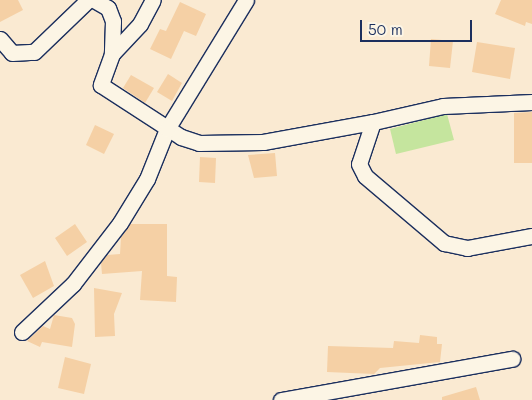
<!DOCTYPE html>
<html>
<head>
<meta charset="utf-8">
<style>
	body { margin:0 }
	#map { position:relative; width:532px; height:400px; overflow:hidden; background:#faead2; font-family:Mali,sans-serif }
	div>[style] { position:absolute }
	.green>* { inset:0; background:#c5e59e }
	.building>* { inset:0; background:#f5d0a5 }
	.roads { filter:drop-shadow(1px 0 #1b2f5e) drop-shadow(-1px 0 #1b2f5e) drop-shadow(0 1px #1b2f5e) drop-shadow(0 -1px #1b2f5e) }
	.minor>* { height:15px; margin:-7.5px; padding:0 7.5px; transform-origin:7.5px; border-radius:7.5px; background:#fcf5e5 }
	span { translate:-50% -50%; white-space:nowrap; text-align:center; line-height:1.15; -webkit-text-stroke:4px #fcf5e5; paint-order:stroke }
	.scale { position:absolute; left:360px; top:20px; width:112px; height:22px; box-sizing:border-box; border:2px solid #1b2f5e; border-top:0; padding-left:6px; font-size:15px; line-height:18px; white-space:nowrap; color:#1b2f5e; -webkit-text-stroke:4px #fcf5e5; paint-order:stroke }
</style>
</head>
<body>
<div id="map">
	<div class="green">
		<i style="clip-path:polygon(447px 114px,454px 140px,396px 154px,390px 129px)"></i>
	</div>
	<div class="building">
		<i style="clip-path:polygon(0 0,18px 0,23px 10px,0 22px)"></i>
		<i style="clip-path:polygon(501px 0,532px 0,532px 24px,526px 22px,525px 26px,495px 14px)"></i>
		<i style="clip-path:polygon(180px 2px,206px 14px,196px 36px,184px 31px,171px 59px,150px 49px,160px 29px,166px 31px)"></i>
		<i style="clip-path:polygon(431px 39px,453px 41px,450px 68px,429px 66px)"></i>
		<i style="clip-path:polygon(477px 42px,515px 48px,510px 79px,472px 72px)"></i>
		<i style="clip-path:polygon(168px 74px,182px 83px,172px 101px,157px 92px)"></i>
		<i style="clip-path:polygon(131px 75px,154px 88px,145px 103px,123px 88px)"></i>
		<i style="clip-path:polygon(532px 112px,532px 163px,514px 163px,514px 113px)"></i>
		<i style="clip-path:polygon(95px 125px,114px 134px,104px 154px,86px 145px)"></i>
		<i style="clip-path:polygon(275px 153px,277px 176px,254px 178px,248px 155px)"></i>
		<i style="clip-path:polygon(200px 157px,216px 158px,215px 183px,199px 182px)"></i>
		<i style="clip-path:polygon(75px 224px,87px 242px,67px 256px,55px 238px)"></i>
		<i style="clip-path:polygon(130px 224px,167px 224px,167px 276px,177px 277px,176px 302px,140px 300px,142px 271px,102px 274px,101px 263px,107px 255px,120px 254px,121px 237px)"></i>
		<i style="clip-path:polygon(45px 261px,54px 286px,33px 298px,20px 275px)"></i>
		<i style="clip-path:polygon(94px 288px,122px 293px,114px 314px,115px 336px,95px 337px)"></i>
		<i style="clip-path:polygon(54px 315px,72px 318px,75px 324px,72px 347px,42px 342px,40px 347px,27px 341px,43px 326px,50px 329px)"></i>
		<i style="clip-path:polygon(420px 335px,437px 337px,437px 344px,442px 344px,440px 362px,380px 368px,374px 374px,327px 372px,328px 346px,393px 348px,394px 341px,419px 343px)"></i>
		<i style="clip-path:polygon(65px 357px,91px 364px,84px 394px,58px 388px)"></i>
		<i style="clip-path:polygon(476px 387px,480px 400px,442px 400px,442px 397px)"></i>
	</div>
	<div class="roads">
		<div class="minor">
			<i style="left:94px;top:0;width:16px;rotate:30deg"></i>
			<i style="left:108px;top:8px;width:14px;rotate:69deg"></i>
			<i style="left:113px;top:21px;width:33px;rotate:92deg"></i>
			<i style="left:112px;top:54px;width:33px;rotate:110deg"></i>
			<i style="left:101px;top:85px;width:95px;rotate:33deg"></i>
			<i style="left:181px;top:137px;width:19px;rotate:18deg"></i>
			<i style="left:199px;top:143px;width:64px;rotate:-0.9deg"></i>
			<i style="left:263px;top:142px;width:112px;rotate:-10.3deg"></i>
			<i style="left:0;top:39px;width:18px;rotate:49deg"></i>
			<i style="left:12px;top:53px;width:22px;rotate:-3deg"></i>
			<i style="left:34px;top:52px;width:75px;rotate:-43.9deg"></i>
			<i style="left:112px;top:54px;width:41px;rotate:-47deg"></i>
			<i style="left:140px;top:24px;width:27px;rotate:-62deg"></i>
			<i style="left:532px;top:102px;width:89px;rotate:177.4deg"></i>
			<i style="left:443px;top:106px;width:72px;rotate:167.1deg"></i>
			<i style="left:373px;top:122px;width:44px;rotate:108.4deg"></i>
			<i style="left:359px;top:164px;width:13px;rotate:63deg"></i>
			<i style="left:365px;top:176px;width:104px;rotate:40.3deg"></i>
			<i style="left:444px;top:243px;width:24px;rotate:12deg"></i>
			<i style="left:467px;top:248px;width:66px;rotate:-10.5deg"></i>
			<i style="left:22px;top:332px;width:70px;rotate:-43.3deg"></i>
			<i style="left:73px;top:284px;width:77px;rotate:-52.4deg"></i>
			<i style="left:120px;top:223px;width:52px;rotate:-58.5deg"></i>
			<i style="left:147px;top:179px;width:54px;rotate:-68.2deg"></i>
			<i style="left:167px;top:129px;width:151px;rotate:-58.5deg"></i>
			<i style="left:281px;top:400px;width:235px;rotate:-10.1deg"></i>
		</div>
	</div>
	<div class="scale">50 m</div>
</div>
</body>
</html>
